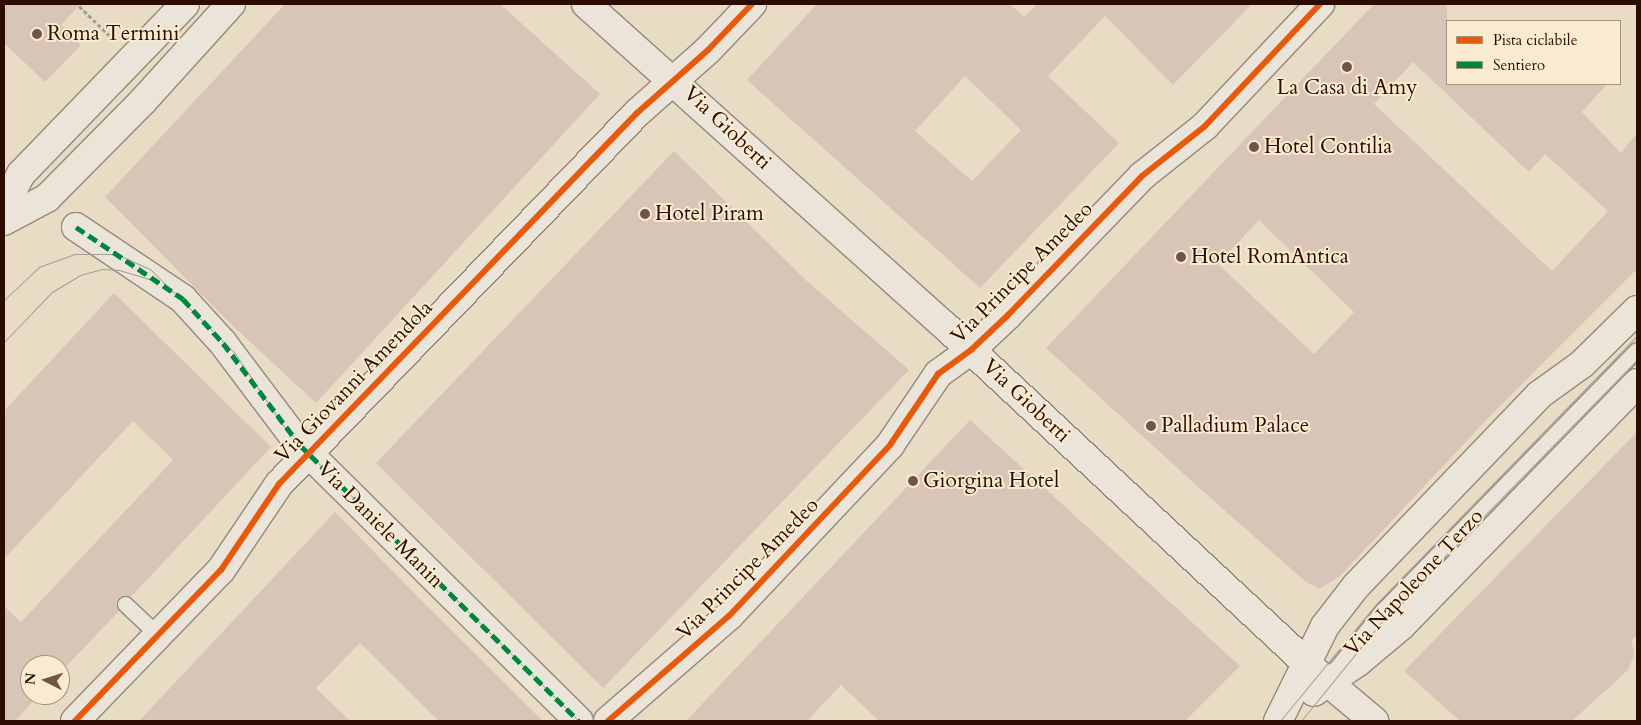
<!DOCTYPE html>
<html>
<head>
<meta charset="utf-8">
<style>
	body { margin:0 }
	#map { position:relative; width:1641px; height:725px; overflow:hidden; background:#e8dcc5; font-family:Cardo,serif }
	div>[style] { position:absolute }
	.building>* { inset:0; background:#d8c5b7 }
	.path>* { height:3px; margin-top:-1.5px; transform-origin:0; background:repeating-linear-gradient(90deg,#a59d94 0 4px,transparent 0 6.5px) }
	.roads { filter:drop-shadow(1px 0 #94897b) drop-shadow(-1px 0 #94897b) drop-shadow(0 1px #94897b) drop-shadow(0 -1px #94897b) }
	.lane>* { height:15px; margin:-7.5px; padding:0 7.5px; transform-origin:7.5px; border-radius:7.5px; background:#ebe5d9 }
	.street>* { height:28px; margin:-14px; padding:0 14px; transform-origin:14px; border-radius:14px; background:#ebe5d9 }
	.secondary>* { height:28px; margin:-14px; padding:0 14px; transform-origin:14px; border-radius:14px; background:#ebe5d9 }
	.tram>* { height:1px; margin:-0.5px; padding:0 0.5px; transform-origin:0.5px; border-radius:0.5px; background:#a59d94 }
	.quiet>* { height:5px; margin-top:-2.5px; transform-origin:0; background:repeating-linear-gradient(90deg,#00873e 0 10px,transparent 0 15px) }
	.cycleway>* { height:6px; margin:-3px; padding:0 3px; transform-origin:3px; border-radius:3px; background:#e8590c }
	.dots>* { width:14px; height:14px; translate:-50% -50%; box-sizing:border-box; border:2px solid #f9ebd0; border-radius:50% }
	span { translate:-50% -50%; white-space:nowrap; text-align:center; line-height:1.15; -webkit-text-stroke:4px #f9ebd0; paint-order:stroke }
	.poi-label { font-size:21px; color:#2d0c01 }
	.left { translate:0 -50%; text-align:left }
	.street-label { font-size:21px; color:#2d0c01 }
	.frame { position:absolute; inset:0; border:5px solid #2d0c01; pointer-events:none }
	.legend { position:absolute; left:1446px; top:20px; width:175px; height:65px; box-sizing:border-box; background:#f9ebd0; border:1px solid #a7927d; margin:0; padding:6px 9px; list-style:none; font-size:15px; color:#2d0c01 }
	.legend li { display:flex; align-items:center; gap:10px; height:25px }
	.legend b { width:25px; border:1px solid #a7927d }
	.north { position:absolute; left:20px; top:655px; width:50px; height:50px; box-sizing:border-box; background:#f9ebd0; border:1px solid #a7927d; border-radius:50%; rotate:275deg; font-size:14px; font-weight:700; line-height:20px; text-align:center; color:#2d0c01 }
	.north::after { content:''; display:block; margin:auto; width:18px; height:22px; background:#6e5546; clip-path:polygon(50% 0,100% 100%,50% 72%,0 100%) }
</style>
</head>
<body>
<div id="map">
	<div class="building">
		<i style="clip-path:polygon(4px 4px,80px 4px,61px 25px,81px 45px,45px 82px,4px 43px)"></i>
		<i style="clip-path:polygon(285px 4px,500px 4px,600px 94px,316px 403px,232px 325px,105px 197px)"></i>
		<i style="clip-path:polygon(evenodd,817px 4px,1010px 4px,1024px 17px,1037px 4px,1252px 4px,1173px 85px,1105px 16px,1048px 76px,1119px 143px,980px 288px,747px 80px,817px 4px,965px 76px,1021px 130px,972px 181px,915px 131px,965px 76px)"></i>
		<i style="clip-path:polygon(evenodd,1374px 4px,1447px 4px,1447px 84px,1607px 84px,1582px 112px,1621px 153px,1637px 133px,1637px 269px,1490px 416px,1340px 576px,1319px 589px,1306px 582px,1207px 495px,1046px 348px,1374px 4px,1413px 62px,1529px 172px,1545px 154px,1608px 211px,1552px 271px,1374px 104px,1413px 62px,1374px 4px,1259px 220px,1354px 312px,1314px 354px,1218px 264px,1259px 220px)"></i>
		<i style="clip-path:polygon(674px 151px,808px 282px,909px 370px,603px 688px,376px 463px)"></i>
		<i style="clip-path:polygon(114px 293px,271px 447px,131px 597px,119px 597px,116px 602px,119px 611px,60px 673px,60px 665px,30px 665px,30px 695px,39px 695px,15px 721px,4px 721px,4px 606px,21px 622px,173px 460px,133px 421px,4px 559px,4px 411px)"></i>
		<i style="clip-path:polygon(970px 420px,1240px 666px,1185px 721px,879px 721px,841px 685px,807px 721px,686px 721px)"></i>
		<i style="clip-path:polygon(1637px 432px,1637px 635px,1632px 640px,1634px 656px,1628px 670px,1572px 721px,1460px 721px,1404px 671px)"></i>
		<i style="clip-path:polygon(335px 512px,419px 598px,543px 721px,439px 721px,360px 643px,316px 688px,350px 721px,139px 721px)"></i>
	</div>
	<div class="path">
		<i style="left:79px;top:6px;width:42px;rotate:44deg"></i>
	</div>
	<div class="roads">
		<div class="lane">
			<i style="left:125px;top:604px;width:47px;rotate:43.3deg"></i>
			<i style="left:1338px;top:666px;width:72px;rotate:-51.2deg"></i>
			<i style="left:1383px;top:610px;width:363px;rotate:-45.7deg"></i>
		</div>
		<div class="street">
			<i style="left:76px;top:227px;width:129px;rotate:33.9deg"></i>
			<i style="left:183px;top:299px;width:59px;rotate:47.7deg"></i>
			<i style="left:223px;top:343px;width:128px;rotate:53deg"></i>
			<i style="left:300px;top:445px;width:392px;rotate:44.7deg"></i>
			<i style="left:75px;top:721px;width:210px;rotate:-46deg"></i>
			<i style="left:221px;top:570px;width:104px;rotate:-56deg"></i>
			<i style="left:279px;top:484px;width:516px;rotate:-46.02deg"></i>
			<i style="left:637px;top:113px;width:95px;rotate:-41.6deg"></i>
			<i style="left:708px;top:50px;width:64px;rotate:-46.3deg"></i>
			<i style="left:608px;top:721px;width:160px;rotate:-41deg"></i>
			<i style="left:729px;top:616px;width:235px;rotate:-46.7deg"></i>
			<i style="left:890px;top:445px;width:86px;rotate:-55.9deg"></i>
			<i style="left:938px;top:374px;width:41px;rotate:-36deg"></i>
			<i style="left:971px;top:350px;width:51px;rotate:-43.4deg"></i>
			<i style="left:1008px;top:315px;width:193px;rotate:-46deg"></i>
			<i style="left:1142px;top:176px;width:80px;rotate:-38.4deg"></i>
			<i style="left:1205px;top:126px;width:168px;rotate:-46.7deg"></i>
		</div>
		<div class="secondary">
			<i style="left:586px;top:4px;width:481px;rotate:41.9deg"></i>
			<i style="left:944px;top:325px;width:510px;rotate:43.01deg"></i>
			<i style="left:1317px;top:673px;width:75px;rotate:40.1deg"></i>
			<i style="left:4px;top:207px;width:37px;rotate:-63deg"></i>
			<i style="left:21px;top:174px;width:236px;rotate:-46deg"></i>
			<i style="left:4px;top:221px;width:49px;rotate:-28.1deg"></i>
			<i style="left:47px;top:198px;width:136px;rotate:-45.3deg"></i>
			<i style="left:143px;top:101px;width:131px;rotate:-47.8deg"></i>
			<i style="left:1314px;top:692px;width:53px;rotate:-34.3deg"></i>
			<i style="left:1358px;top:662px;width:56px;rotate:-39.9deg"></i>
			<i style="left:1401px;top:626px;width:339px;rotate:-45.8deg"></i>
			<i style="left:1278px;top:721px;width:106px;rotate:-63.7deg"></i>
			<i style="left:1325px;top:626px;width:51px;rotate:-52.2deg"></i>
			<i style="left:1356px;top:586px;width:265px;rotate:-46.2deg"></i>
			<i style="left:1539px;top:395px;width:53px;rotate:-35.8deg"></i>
			<i style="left:1582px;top:364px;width:77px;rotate:-44.5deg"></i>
		</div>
	</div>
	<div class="tram">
		<i style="left:4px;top:300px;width:48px;rotate:-43.3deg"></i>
		<i style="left:39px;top:267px;width:38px;rotate:-20deg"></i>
		<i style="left:75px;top:254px;width:41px"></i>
		<i style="left:116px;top:254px;width:37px;rotate:24deg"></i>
		<i style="left:150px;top:269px;width:118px;rotate:44.7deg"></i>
		<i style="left:234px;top:352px;width:87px;rotate:56.3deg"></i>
		<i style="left:282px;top:424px;width:39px;rotate:48deg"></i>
		<i style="left:308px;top:453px;width:381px;rotate:44.7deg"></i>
		<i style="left:4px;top:342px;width:69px;rotate:-46.2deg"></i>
		<i style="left:52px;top:292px;width:33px;rotate:-31deg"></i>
		<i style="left:80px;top:275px;width:24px;rotate:-15deg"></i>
		<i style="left:103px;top:269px;width:16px;rotate:4deg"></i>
		<i style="left:119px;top:270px;width:42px;rotate:16.7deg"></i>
		<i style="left:1280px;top:721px;width:151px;rotate:-50.6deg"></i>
		<i style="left:1376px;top:604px;width:374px;rotate:-45.8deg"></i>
		<i style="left:1301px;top:721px;width:138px;rotate:-50.9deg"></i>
		<i style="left:1388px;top:614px;width:356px;rotate:-45.6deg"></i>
	</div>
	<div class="quiet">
		<i style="left:76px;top:227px;width:129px;rotate:33.9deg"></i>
		<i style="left:183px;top:299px;width:59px;rotate:47.7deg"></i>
		<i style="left:223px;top:343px;width:128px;rotate:53deg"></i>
		<i style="left:300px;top:445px;width:392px;rotate:44.7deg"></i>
	</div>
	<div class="cycleway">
		<i style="left:75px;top:721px;width:210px;rotate:-46deg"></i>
		<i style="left:221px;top:570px;width:104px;rotate:-56deg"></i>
		<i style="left:279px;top:484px;width:516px;rotate:-46.02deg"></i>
		<i style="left:637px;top:113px;width:95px;rotate:-41.6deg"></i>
		<i style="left:708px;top:50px;width:64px;rotate:-46.3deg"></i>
		<i style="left:608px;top:721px;width:160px;rotate:-41deg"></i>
		<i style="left:729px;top:616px;width:235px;rotate:-46.7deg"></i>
		<i style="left:890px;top:445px;width:86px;rotate:-55.9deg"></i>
		<i style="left:938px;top:374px;width:41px;rotate:-36deg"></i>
		<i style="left:971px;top:350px;width:51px;rotate:-43.4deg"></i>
		<i style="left:1008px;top:315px;width:193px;rotate:-46deg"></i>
		<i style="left:1142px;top:176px;width:80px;rotate:-38.4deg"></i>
		<i style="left:1205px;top:126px;width:168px;rotate:-46.7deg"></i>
	</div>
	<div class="dots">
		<i style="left:37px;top:34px;background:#6e5546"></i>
		<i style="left:1347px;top:67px;background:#6e5546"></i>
		<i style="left:1254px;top:147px;background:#6e5546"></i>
		<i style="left:645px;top:214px;background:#6e5546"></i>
		<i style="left:1181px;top:257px;background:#6e5546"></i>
		<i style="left:1151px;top:426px;background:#6e5546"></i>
		<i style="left:913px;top:481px;background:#6e5546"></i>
	</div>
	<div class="poi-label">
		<span class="left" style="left:47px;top:34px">Roma Termini</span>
		<span style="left:1347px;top:88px">La Casa di Amy</span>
		<span class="left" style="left:1264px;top:147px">Hotel Contilia</span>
		<span class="left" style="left:655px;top:214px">Hotel Piram</span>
		<span class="left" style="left:1191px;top:257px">Hotel RomAntica</span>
		<span class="left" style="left:1161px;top:426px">Palladium Palace</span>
		<span class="left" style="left:923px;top:481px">Giorgina Hotel</span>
	</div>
	<div class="street-label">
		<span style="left:727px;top:128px;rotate:43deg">Via Gioberti</span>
		<span style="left:1022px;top:273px;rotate:-45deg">Via Principe Amedeo</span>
		<span style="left:354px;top:382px;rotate:-46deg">Via Giovanni Amendola</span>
		<span style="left:1026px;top:401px;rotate:43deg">Via Gioberti</span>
		<span style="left:380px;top:525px;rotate:45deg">Via Daniele Manin</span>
		<span style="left:748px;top:569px;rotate:-45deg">Via Principe Amedeo</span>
		<span style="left:1414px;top:583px;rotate:-47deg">Via Napoleone Terzo</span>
	</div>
	<div class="frame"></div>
	<ul class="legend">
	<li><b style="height:6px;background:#e8590c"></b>Pista ciclabile</li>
	<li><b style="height:6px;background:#00873e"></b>Sentiero</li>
	</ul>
	<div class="north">N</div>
</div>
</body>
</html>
